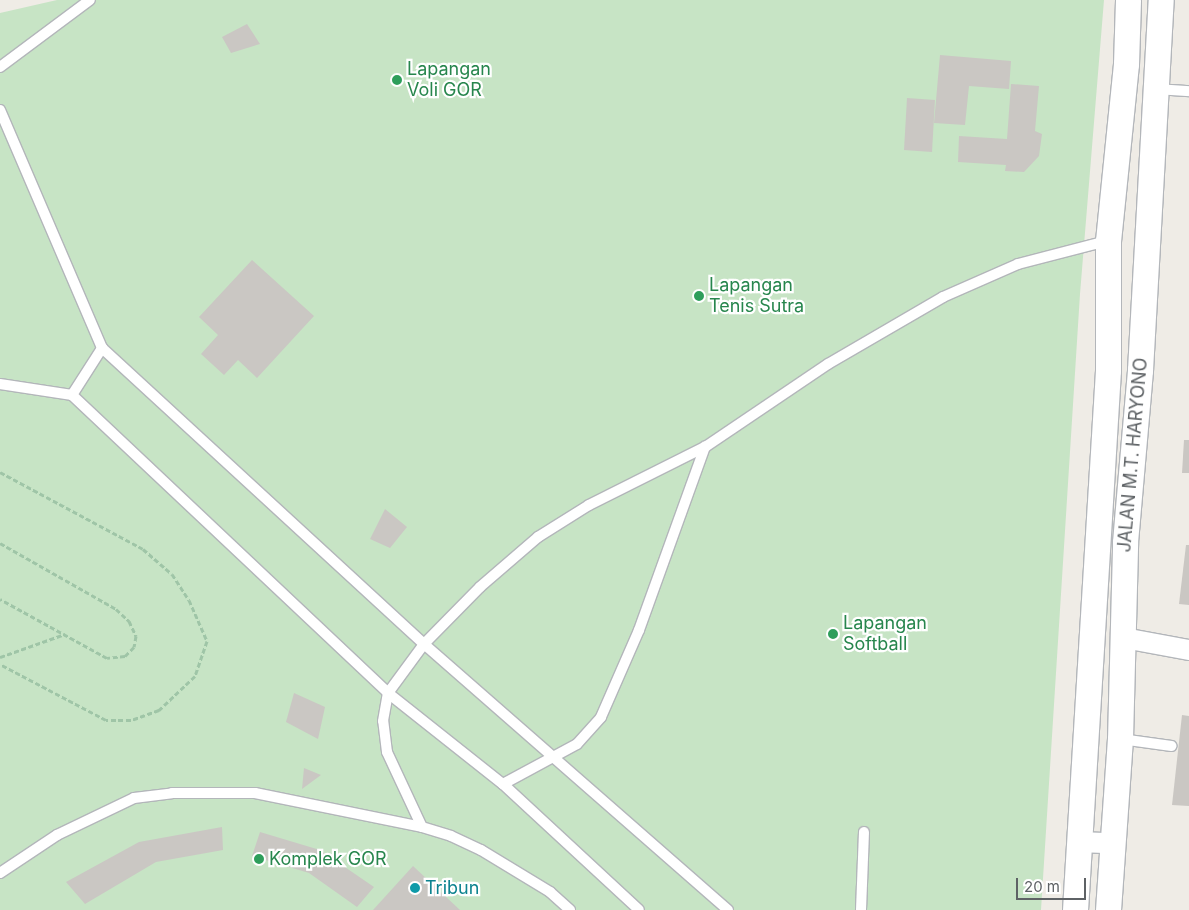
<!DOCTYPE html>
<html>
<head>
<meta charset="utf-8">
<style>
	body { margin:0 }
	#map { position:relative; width:1189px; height:910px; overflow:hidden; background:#efece6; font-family:Inter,sans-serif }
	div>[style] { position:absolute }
	.green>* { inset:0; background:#c7e4c5 }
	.building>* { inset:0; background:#cac7c3 }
	.path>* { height:3px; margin-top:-1.5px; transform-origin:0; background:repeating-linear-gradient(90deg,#9fc5a7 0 5px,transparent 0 7.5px) }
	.roads { filter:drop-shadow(1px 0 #b3b6ba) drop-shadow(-1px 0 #b3b6ba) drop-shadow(0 1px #b3b6ba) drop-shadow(0 -1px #b3b6ba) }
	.service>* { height:10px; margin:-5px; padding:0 5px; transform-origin:5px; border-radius:5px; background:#fff }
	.minor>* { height:20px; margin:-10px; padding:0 10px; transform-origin:10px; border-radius:10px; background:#fff }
	.tertiary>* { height:25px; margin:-12.5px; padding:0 12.5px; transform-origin:12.5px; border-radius:12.5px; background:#fff }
	.dots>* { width:14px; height:14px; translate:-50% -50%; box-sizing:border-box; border:2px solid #fff; border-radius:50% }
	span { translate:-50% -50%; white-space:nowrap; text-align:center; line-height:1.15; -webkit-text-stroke:4.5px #fff; paint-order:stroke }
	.leisure-label { font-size:18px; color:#27864d }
	.left { translate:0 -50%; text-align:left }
	.street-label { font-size:18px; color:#5e6265 }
	.culture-label { font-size:18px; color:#0d838f }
	.scale { position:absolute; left:1016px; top:878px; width:70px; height:22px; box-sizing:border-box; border:2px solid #5e6265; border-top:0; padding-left:6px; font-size:15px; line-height:18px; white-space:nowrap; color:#5e6265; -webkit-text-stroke:4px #fff; paint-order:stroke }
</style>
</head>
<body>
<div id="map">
	<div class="green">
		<i style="clip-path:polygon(57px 0,1104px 0,1080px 294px,1041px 910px,0 910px,0 13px)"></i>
	</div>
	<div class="building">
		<i style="clip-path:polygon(247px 24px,260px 44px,231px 53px,222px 37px)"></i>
		<i style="clip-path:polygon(940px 55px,1011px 61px,1009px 89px,969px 86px,965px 125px,934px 123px)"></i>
		<i style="clip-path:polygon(1011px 84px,1039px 86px,1035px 131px,1042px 134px,1039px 156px,1024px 172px,1005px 171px,1006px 165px,958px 162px,959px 136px,1007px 139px)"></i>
		<i style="clip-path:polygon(907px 98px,935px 100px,932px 152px,904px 150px)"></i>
		<i style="clip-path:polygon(252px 260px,314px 316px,257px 378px,238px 360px,224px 375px,201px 354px,218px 335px,199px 317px)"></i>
		<i style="clip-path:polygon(1184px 440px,1189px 440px,1189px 473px,1182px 473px)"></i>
		<i style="clip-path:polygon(385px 509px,407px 527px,390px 548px,370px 539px)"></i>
		<i style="clip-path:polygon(1186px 545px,1189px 545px,1189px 605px,1179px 604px)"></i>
		<i style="clip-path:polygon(294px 693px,325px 707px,318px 739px,286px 722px)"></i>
		<i style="clip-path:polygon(1182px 715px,1189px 716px,1189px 806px,1172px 805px)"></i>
		<i style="clip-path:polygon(304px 768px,321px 775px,302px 789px)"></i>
		<i style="clip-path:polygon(222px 827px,223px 850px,156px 862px,85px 904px,66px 882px,139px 842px)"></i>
		<i style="clip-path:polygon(260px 832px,320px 850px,374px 887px,357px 907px,309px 873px,252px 856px)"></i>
		<i style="clip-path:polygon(413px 866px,460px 910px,373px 910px)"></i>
	</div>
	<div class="path">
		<i style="left:0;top:472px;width:162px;rotate:28.3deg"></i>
		<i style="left:143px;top:549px;width:38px;rotate:41deg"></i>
		<i style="left:172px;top:574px;width:31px;rotate:57deg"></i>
		<i style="left:189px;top:600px;width:45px;rotate:66.3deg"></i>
		<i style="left:207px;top:641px;width:37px;rotate:109deg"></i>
		<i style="left:195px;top:676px;width:50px;rotate:136.6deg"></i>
		<i style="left:159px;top:710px;width:30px;rotate:160deg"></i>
		<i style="left:131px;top:720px;width:25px;rotate:180deg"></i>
		<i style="left:106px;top:720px;width:120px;rotate:-152.2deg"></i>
		<i style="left:0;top:543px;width:133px;rotate:29.6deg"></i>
		<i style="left:116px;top:609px;width:18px;rotate:43deg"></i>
		<i style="left:129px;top:621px;width:17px;rotate:65deg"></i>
		<i style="left:136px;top:636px;width:11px;rotate:100deg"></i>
		<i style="left:134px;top:647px;width:13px;rotate:135deg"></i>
		<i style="left:125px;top:656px;width:18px;rotate:174deg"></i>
		<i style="left:107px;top:658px;width:122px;rotate:-151.1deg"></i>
		<i style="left:0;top:657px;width:69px;rotate:-19.5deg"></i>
	</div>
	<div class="roads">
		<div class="service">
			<i style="left:0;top:67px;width:112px;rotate:-36.7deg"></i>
			<i style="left:1157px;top:89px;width:32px;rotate:4deg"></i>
			<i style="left:0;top:110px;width:259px;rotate:66.8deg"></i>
			<i style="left:102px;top:348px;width:437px;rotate:42.6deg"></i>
			<i style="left:424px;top:644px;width:404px;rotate:41.2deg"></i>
			<i style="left:0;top:384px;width:73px;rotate:8.7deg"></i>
			<i style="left:72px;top:395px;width:434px;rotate:43.3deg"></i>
			<i style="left:388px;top:693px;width:147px;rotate:38.4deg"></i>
			<i style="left:503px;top:784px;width:185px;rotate:42.8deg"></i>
			<i style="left:72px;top:395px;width:56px;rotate:-57.4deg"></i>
			<i style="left:1121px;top:739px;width:51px;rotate:7.8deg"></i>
			<i style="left:503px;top:784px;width:84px;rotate:-28.4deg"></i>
			<i style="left:577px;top:744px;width:36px;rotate:-48deg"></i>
			<i style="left:601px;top:717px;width:95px;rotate:-66.4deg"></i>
			<i style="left:639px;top:630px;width:195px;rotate:-70.2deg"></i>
			<i style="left:422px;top:827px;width:83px;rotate:-115deg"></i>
			<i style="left:387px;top:752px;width:31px;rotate:-97deg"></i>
			<i style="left:383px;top:721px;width:28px;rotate:-80deg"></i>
			<i style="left:388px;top:693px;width:61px;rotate:-53.7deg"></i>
			<i style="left:424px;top:644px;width:80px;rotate:-45.5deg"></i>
			<i style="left:480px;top:587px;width:77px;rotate:-40.8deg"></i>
			<i style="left:538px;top:537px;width:60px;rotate:-32.1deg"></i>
			<i style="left:589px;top:505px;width:130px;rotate:-26.6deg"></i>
			<i style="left:705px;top:447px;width:148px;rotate:-34deg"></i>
			<i style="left:828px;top:364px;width:133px;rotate:-30.2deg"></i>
			<i style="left:943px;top:297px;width:82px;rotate:-23.7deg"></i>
			<i style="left:1018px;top:264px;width:92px;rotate:-14.5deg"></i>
			<i style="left:0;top:873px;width:69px;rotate:-33.7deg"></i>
			<i style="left:57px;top:835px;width:85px;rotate:-25.7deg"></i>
			<i style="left:134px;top:798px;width:38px;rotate:-7deg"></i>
			<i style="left:172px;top:793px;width:83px"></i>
			<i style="left:255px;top:793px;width:170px;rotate:11.5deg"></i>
			<i style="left:422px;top:827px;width:30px;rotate:17deg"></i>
			<i style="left:451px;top:836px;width:33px;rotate:25deg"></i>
			<i style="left:481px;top:850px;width:81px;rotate:31.3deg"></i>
			<i style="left:550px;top:892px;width:27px;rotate:42deg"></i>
			<i style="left:861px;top:910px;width:78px;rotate:-87.8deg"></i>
		</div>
		<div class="minor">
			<i style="left:1124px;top:638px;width:66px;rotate:10.5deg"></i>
			<i style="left:1078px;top:842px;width:33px;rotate:2deg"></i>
		</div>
		<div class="tertiary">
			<i style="left:1075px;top:910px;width:541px;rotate:-86.5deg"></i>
			<i style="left:1108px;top:370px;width:129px;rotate:-90deg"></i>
			<i style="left:1108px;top:241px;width:178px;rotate:-84.2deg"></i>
			<i style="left:1126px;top:64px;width:64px;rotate:-88.2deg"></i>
			<i style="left:1108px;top:910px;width:171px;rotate:-86deg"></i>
			<i style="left:1120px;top:739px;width:197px;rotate:-88.5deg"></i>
			<i style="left:1125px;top:542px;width:173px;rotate:-85deg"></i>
			<i style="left:1140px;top:370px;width:371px;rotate:-86.8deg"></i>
		</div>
	</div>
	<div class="dots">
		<i style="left:397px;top:80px;background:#2e9e5b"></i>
		<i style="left:699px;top:296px;background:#2e9e5b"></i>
		<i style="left:833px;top:634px;background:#2e9e5b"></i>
		<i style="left:259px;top:859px;background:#2e9e5b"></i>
		<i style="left:415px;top:888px;background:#0f9aa8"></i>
	</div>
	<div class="leisure-label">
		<span class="left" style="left:407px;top:80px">Lapangan<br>Voli GOR</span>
		<span class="left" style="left:709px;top:296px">Lapangan<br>Tenis Sutra</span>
		<span class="left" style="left:843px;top:634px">Lapangan<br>Softball</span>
		<span class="left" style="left:269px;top:859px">Komplek GOR</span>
	</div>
	<div class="street-label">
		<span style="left:1133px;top:455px;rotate:-85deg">JALAN M.T. HARYONO</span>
	</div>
	<div class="culture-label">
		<span class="left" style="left:425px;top:888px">Tribun</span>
	</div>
	<div class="scale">20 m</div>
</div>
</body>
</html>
